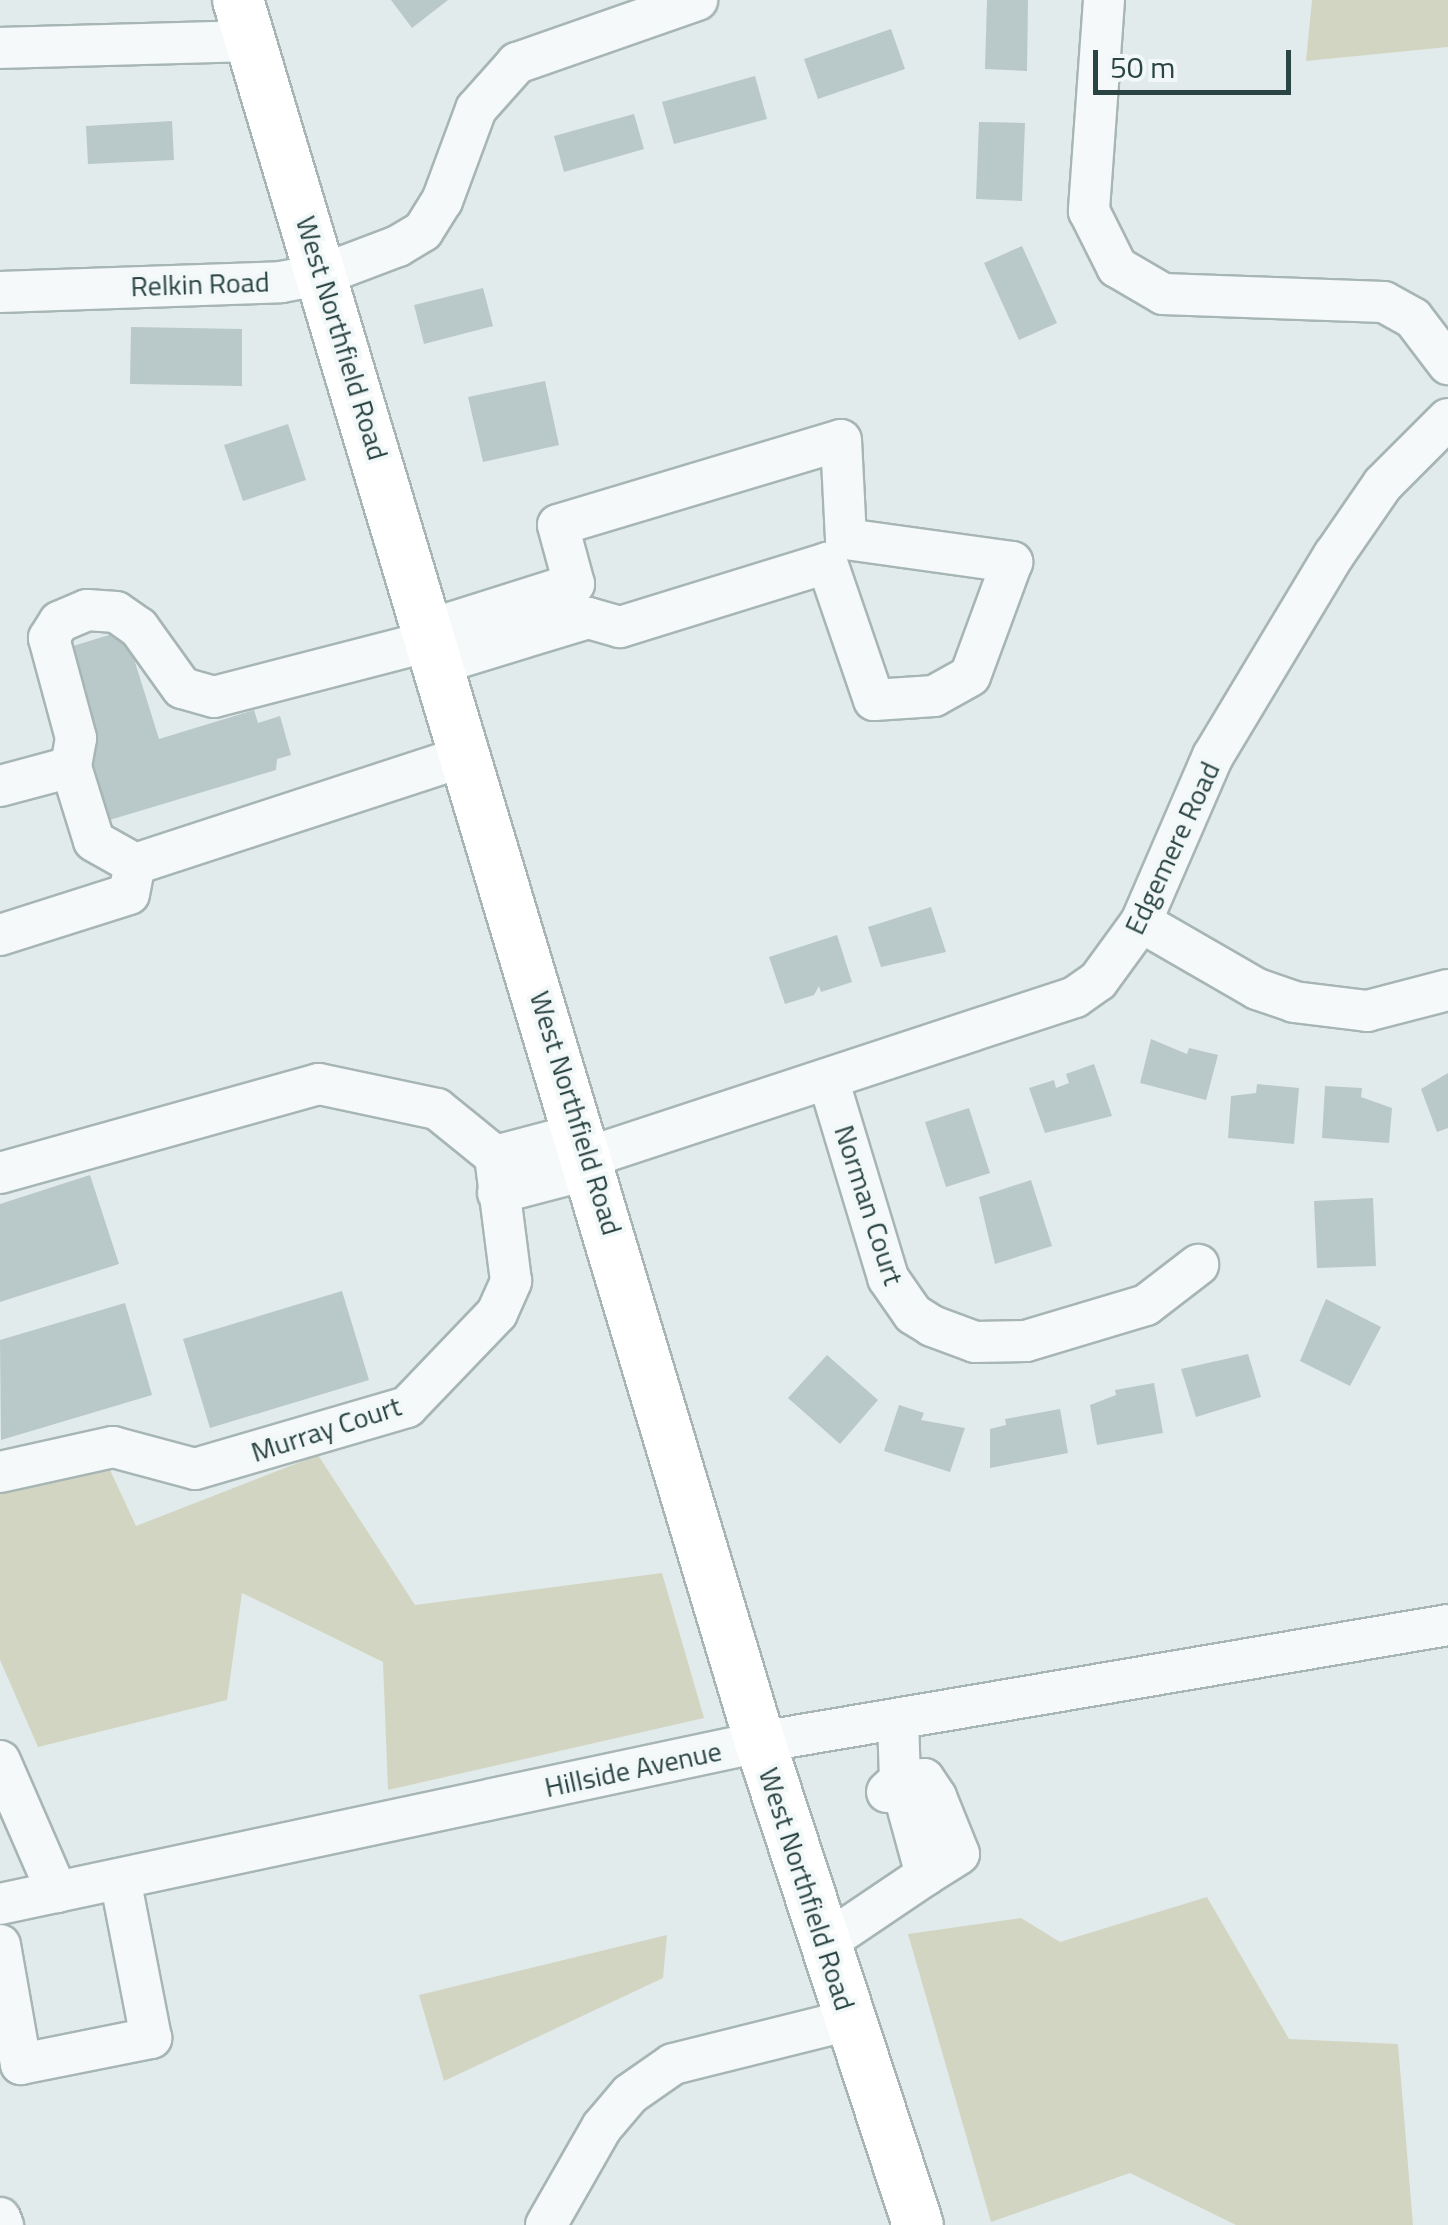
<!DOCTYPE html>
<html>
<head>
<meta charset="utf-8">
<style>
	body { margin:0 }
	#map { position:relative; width:1448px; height:2225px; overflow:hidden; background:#e2ebeb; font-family:"Titillium Web",sans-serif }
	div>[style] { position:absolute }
	.green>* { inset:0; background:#d3d5c3 }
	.building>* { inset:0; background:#b9c8c8 }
	.roads { filter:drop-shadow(2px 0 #a7b5b5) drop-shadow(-2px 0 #a7b5b5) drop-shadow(0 2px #a7b5b5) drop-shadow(0 -2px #a7b5b5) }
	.minor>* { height:40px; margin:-20px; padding:0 20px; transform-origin:20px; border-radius:20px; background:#f5f9f9 }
	.major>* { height:50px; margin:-25px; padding:0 25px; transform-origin:25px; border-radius:25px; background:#fff }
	span { translate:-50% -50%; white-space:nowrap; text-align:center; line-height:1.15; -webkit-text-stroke:8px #f2f8f8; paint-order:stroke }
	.street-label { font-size:28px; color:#2a4343 }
	.scale { position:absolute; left:1093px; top:50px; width:198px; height:45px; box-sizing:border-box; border:5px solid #2a4343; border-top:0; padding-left:12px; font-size:30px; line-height:35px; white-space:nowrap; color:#2a4343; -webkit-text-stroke:8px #f2f8f8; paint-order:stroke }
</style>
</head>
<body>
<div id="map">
	<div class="green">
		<i style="clip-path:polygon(1312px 0,1448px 0,1448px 47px,1306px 61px)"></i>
		<i style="clip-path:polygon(318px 1455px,415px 1605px,662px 1573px,704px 1718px,388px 1790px,383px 1662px,242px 1593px,227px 1700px,38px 1747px,0 1660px,0 1486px,104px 1457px,136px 1526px)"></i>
		<i style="clip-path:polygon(1207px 1897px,1289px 2039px,1398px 2044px,1413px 2225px,1236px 2225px,1130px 2173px,991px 2222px,908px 1934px,1021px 1918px,1060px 1942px)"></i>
		<i style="clip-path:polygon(667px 1935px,663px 1978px,444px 2081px,419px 1995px)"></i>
	</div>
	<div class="building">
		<i style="clip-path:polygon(391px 0,448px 0,412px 28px)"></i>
		<i style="clip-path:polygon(987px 0,1028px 0,1027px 71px,985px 69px)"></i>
		<i style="clip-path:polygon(891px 29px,905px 69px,818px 99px,804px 59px)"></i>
		<i style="clip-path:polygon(755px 76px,767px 119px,674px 144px,662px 102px)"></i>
		<i style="clip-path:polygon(634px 114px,644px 149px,564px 172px,554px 136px)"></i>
		<i style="clip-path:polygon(172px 121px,174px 160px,88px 164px,86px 126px)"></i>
		<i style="clip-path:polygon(979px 122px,1025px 123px,1022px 201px,976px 199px)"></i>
		<i style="clip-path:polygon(1022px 246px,1057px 323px,1019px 340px,984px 263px)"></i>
		<i style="clip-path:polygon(483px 288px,493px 326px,424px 344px,414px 305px)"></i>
		<i style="clip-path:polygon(131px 327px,242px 329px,242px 386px,130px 384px)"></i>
		<i style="clip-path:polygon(545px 381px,559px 445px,483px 462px,468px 397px)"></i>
		<i style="clip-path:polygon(288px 424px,306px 480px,243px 501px,224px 445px)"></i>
		<i style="clip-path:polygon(125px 630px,159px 739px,254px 710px,258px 723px,280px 716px,291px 755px,277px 759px,276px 770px,93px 825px,57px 651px)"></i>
		<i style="clip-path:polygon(931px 907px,946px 952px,881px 967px,868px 927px)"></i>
		<i style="clip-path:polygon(837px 935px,852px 982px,821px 992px,819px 986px,814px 995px,785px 1004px,769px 957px)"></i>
		<i style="clip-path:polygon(1151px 1039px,1187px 1054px,1189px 1048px,1218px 1055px,1206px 1100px,1140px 1083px)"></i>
		<i style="clip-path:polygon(1094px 1064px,1112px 1116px,1045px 1133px,1029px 1088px,1054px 1080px,1056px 1088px,1069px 1083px,1066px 1074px)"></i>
		<i style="clip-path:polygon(1448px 1073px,1448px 1128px,1437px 1132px,1421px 1089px)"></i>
		<i style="clip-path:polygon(1257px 1084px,1299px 1088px,1294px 1144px,1228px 1138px,1231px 1096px,1256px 1093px)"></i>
		<i style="clip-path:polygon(1325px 1086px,1362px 1088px,1361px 1097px,1392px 1108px,1389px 1143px,1322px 1138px)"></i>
		<i style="clip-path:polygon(969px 1108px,990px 1173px,946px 1187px,925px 1122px)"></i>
		<i style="clip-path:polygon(90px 1175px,119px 1264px,0 1302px,0 1204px)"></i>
		<i style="clip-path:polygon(1031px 1180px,1052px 1246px,995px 1264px,979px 1197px)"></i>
		<i style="clip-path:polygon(1373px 1198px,1376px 1266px,1317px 1268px,1314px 1201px)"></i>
		<i style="clip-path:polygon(342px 1291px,369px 1380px,210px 1428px,183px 1339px)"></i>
		<i style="clip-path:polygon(1326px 1299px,1381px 1327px,1350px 1386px,1300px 1361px)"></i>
		<i style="clip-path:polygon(125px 1303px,152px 1395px,1px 1440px,0 1340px)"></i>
		<i style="clip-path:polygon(1248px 1354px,1261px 1397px,1196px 1417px,1181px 1369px)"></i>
		<i style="clip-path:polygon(827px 1355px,878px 1400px,840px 1444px,788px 1398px)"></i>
		<i style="clip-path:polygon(1154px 1383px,1163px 1433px,1097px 1445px,1090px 1405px,1116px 1395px,1115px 1390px)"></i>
		<i style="clip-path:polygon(899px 1405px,924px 1413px,921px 1420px,965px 1428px,950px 1472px,884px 1451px)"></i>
		<i style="clip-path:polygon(1060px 1409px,1068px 1453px,990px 1468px,990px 1429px,1006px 1425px,1005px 1419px)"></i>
	</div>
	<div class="roads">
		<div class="minor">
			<i style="left:1104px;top:0;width:212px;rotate:94.1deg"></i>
			<i style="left:1089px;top:211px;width:63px;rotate:63.4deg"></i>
			<i style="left:1117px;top:267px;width:53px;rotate:30.4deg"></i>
			<i style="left:1163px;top:294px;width:221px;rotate:2.1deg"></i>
			<i style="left:1384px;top:302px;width:33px;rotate:29deg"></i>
			<i style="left:1413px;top:318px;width:58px;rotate:52.7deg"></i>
			<i style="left:0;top:48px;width:250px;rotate:-1.6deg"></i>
			<i style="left:0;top:292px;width:281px;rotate:-2deg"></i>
			<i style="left:281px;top:282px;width:44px;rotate:-10.5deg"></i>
			<i style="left:324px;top:274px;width:79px;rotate:-20.7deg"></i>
			<i style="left:398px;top:246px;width:29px;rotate:-31deg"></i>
			<i style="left:423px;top:231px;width:36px;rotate:-58deg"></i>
			<i style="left:442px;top:201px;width:98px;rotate:-69.7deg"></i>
			<i style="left:476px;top:109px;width:62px;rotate:-48.3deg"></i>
			<i style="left:517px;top:63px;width:191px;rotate:-19.3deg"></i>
			<i style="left:431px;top:629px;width:150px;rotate:-17.5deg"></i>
			<i style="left:574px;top:584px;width:61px;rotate:-105.2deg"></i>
			<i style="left:558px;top:525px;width:295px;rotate:-16.7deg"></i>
			<i style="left:841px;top:440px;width:99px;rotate:87.1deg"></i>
			<i style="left:846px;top:539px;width:168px;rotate:7.9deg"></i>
			<i style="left:1012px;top:562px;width:121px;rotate:110.2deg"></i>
			<i style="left:970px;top:676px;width:41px;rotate:150.9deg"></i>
			<i style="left:934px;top:696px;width:60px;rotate:176.2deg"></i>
			<i style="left:874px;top:700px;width:145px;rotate:-108.9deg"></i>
			<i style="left:827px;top:563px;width:217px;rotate:162.8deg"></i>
			<i style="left:620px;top:627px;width:33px;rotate:-164deg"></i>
			<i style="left:588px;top:618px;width:154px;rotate:163deg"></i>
			<i style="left:434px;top:640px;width:227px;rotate:165.5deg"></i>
			<i style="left:214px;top:697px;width:33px;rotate:-164deg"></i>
			<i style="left:182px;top:688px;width:74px;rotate:-125.6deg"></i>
			<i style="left:139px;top:628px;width:28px;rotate:-145deg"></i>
			<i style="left:116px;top:612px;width:29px;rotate:-176deg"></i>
			<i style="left:87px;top:610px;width:30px;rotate:157deg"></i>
			<i style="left:59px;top:622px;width:19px;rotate:122deg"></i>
			<i style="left:49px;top:638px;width:104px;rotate:74.9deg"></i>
			<i style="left:76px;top:738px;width:29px;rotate:100deg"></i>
			<i style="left:71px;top:767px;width:77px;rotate:72.7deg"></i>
			<i style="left:94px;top:841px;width:47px;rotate:29.3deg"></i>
			<i style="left:135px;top:864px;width:351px;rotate:-18.1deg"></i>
			<i style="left:0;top:786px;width:73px;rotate:-15deg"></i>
			<i style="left:1141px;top:922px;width:134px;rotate:30deg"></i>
			<i style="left:1257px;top:989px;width:39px;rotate:19deg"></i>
			<i style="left:1294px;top:1002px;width:74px;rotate:7deg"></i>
			<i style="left:1367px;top:1011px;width:84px;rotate:-14.5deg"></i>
			<i style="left:0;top:935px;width:135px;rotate:-17.6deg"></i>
			<i style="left:129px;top:894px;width:31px;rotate:-79deg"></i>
			<i style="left:829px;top:1082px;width:205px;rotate:73.2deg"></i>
			<i style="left:888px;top:1278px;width:44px;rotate:55.2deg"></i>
			<i style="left:913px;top:1314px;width:22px;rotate:32deg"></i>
			<i style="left:932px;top:1326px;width:46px;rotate:20.4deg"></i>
			<i style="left:975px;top:1342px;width:51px;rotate:-1.1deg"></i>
			<i style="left:1026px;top:1341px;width:125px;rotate:-16.7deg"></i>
			<i style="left:1146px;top:1305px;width:66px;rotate:-37.6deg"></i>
			<i style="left:495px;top:1156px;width:90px;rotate:-14.8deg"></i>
			<i style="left:589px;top:1157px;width:512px;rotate:-18.22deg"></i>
			<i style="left:1075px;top:997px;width:28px;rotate:-35deg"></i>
			<i style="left:1098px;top:981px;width:73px;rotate:-53.9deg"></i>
			<i style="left:1141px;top:922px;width:181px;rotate:-66.6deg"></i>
			<i style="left:1213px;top:756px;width:235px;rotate:-59deg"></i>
			<i style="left:1334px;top:555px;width:86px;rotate:-55.4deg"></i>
			<i style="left:1383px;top:484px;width:92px;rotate:-45deg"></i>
			<i style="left:0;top:1173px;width:331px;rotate:-15.6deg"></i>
			<i style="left:319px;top:1084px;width:121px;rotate:12deg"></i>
			<i style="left:437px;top:1109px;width:75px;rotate:39deg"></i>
			<i style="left:498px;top:1193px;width:98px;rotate:-14.7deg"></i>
			<i style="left:0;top:1472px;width:116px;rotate:-12.5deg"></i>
			<i style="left:113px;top:1447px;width:85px;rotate:15deg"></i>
			<i style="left:195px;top:1469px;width:221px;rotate:-16.3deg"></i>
			<i style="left:407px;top:1407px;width:130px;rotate:-46.2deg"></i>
			<i style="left:497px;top:1313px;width:35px;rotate:-66deg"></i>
			<i style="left:511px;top:1281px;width:126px;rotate:-97.3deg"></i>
			<i style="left:0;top:1761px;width:143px;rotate:66.5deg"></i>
			<i style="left:887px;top:1792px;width:18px;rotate:-43deg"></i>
			<i style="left:900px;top:1780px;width:24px;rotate:-2deg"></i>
			<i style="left:924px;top:1779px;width:22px;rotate:56deg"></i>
			<i style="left:936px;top:1797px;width:61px;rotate:68deg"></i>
			<i style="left:959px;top:1854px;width:39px;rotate:148deg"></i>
			<i style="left:0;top:1904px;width:777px;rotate:-12.03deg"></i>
			<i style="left:760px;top:1742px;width:698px;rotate:-9.65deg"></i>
			<i style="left:825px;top:1943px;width:122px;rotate:-34deg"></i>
			<i style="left:926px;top:1875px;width:98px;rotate:-105.3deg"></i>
			<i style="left:900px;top:1780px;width:61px;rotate:-91.9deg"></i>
			<i style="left:0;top:1945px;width:121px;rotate:80deg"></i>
			<i style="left:21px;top:2064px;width:133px;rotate:-11.3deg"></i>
			<i style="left:151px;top:2038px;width:162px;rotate:-101deg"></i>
			<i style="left:0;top:2218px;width:8px;rotate:67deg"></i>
			<i style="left:546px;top:2225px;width:113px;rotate:-60.3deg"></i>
			<i style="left:602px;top:2127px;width:43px;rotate:-49.7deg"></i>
			<i style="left:630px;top:2094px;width:52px;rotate:-34.9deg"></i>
			<i style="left:673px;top:2064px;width:182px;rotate:-14deg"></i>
		</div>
		<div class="major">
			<i style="left:238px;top:0;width:1819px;rotate:73.32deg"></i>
			<i style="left:760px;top:1742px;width:508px;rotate:71.89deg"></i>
		</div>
	</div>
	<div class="street-label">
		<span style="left:200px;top:284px;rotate:-2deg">Relkin Road</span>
		<span style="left:342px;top:338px;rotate:73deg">West Northfield Road</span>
		<span style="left:1172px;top:848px;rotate:-65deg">Edgemere Road</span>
		<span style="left:576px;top:1113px;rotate:73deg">West Northfield Road</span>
		<span style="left:869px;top:1205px;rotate:72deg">Norman Court</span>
		<span style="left:326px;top:1429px;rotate:-18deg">Murray Court</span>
		<span style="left:633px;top:1769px;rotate:-12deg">Hillside Avenue</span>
		<span style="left:807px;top:1889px;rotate:72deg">West Northfield Road</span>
	</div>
	<div class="scale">50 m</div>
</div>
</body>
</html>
